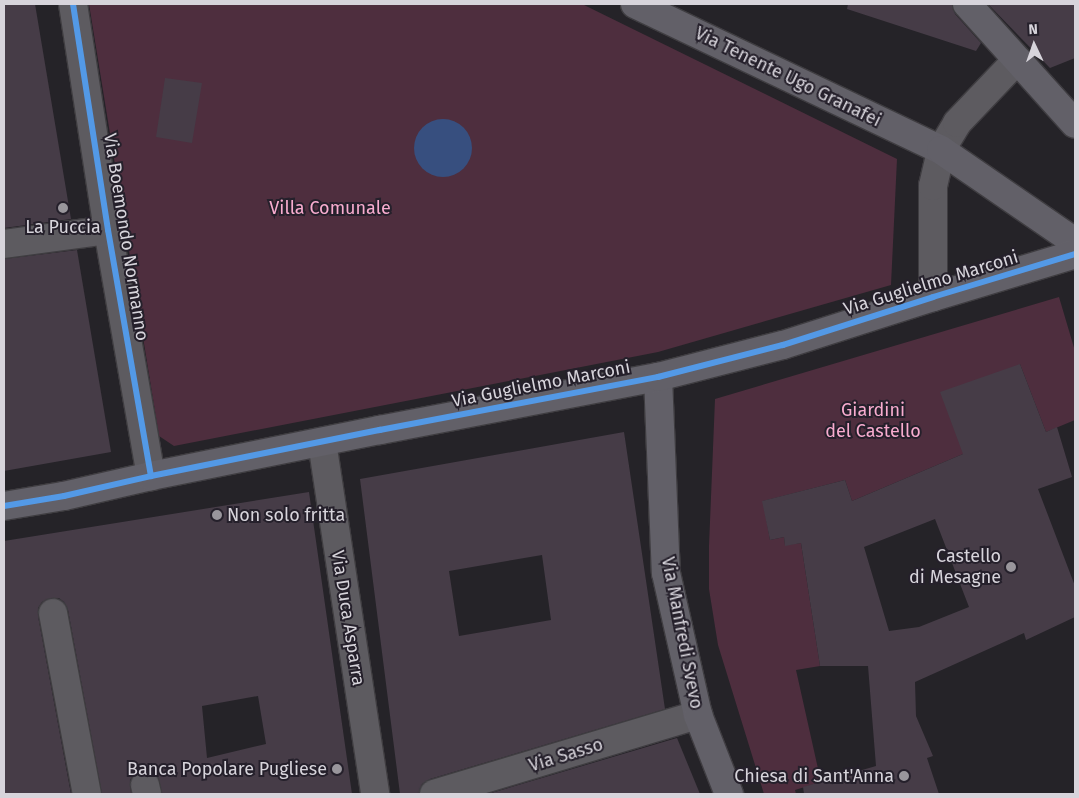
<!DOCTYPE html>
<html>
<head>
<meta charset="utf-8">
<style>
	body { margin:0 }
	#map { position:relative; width:1079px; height:798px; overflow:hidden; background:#252328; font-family:"Fira Sans",sans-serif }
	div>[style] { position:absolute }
	.green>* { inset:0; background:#4e2e3e }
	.water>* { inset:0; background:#374f7f }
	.round { border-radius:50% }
	.building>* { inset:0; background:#463c47 }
	.roads { filter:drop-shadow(1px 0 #3f3d41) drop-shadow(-1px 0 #3f3d41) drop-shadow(0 1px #3f3d41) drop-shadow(0 -1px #3f3d41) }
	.minor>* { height:28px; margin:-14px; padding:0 14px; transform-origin:14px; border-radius:14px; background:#5d5b60 }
	.major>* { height:28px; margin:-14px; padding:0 14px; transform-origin:14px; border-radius:14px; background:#626068 }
	.cycleway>* { height:6px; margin:-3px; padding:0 3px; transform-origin:3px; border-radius:3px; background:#5399e6 }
	.dots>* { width:14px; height:14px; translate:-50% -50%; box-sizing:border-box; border:2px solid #25202b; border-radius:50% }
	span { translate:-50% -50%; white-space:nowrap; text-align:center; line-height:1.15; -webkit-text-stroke:4px #25202b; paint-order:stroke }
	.street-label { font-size:18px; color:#d7d4db }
	.park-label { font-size:18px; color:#f8accf }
	.poi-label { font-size:18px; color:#d7d4db }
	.left { translate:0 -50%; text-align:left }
	.right { translate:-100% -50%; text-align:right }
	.frame { position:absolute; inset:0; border:5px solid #d7d4db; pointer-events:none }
	.north { position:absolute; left:1009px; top:20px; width:50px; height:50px; -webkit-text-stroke:4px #25202b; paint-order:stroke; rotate:357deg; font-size:14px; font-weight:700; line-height:20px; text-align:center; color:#d7d4db }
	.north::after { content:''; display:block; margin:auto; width:18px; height:22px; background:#d7d4db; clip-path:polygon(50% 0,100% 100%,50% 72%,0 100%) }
</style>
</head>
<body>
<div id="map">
	<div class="green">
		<i style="clip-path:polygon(89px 4px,582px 4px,897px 159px,891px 285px,658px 352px,174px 446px,159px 436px)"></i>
		<i style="clip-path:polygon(1059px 297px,1075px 351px,1075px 420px,1046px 432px,1020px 364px,963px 454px,852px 501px,845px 480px,763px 501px,770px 540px,784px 537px,785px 545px,801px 543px,820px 666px,796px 670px,821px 782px,795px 790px,796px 794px,764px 794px,718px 645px,709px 589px,709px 546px,715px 399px)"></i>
	</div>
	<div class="water">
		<i class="round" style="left:414px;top:119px;width:58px;height:58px"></i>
	</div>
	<div class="building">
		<i style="clip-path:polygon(4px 4px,35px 4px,71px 219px,4px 228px)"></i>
		<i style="clip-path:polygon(848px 4px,952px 4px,955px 14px,981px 43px,976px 51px,847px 9px)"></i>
		<i style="clip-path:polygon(988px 4px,1075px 4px,1075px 58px,1050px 68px)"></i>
		<i style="clip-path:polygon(165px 78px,202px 83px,192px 143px,156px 137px)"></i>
		<i style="clip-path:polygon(77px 250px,111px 452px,4px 471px,4px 259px)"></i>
		<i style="clip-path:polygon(evenodd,1020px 364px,1046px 432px,1057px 427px,1072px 477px,1038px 489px,1075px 586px,1075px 617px,1026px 640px,1024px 633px,915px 682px,916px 716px,933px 756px,927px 758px,939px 794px,804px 794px,803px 787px,876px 766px,868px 666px,820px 666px,801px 543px,785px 546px,784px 537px,770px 540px,762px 501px,845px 480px,852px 501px,963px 454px,940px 392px,1020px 364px,935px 519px,969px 607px,919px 627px,889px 631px,864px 547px,935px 519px)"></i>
		<i style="clip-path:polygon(evenodd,624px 432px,665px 709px,430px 779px,422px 784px,419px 794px,400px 794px,360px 479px,624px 432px,542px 555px,551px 620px,459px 636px,449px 571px,542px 555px)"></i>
		<i style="clip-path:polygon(evenodd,309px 492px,352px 794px,162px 794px,157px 775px,150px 770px,142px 770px,135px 773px,130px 780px,131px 794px,102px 794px,68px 610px,64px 602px,59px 598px,51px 598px,42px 602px,38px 608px,38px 616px,71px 794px,4px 794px,4px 541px,309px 492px,258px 696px,266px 744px,207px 758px,202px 706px,258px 696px)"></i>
		<i style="clip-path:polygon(677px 738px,700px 794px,488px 794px,670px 740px)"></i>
	</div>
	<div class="roads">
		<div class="minor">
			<i style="left:73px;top:4px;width:229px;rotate:81.2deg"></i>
			<i style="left:108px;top:230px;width:250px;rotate:80.1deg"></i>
			<i style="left:4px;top:244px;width:105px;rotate:-7.7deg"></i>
			<i style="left:933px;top:297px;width:111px;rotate:-90deg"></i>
			<i style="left:933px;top:186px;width:37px;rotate:-77deg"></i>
			<i style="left:941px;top:150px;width:31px;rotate:-59deg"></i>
			<i style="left:957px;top:123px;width:87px;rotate:-46.4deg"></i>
			<i style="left:322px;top:442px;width:356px;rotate:81.4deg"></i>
			<i style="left:53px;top:613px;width:184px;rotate:79.4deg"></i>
			<i style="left:145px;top:785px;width:9px;rotate:77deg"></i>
			<i style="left:434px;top:794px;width:276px;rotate:-16.7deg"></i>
		</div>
		<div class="major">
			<i style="left:635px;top:4px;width:339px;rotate:25.5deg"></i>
			<i style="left:941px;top:150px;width:163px;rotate:34.5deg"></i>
			<i style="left:967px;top:4px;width:161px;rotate:48deg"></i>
			<i style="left:658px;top:377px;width:196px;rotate:87.7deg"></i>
			<i style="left:666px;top:573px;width:146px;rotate:77.3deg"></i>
			<i style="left:698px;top:715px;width:85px;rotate:68.6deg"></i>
			<i style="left:4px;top:506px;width:61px;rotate:-9.5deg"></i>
			<i style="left:64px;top:496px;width:89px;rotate:-12.9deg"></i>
			<i style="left:151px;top:476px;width:234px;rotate:-11.4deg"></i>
			<i style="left:380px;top:430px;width:283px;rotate:-10.8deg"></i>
			<i style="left:658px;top:377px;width:129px;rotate:-14.4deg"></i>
			<i style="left:783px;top:345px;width:157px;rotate:-17.7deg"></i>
			<i style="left:933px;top:297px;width:148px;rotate:-16.8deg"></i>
		</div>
	</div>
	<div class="cycleway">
		<i style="left:73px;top:4px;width:229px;rotate:81.2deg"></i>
		<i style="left:108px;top:230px;width:250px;rotate:80.1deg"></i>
		<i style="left:4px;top:506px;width:61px;rotate:-9.5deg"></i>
		<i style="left:64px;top:496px;width:89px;rotate:-12.9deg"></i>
		<i style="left:151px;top:476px;width:234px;rotate:-11.4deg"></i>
		<i style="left:380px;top:430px;width:283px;rotate:-10.8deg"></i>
		<i style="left:658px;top:377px;width:129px;rotate:-14.4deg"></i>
		<i style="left:783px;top:345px;width:157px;rotate:-17.7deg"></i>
		<i style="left:933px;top:297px;width:148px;rotate:-16.8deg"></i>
	</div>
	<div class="dots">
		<i style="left:63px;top:208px;background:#99969c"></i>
		<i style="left:217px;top:515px;background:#99969c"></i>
		<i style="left:1011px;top:567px;background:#99969c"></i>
		<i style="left:337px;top:769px;background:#99969c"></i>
		<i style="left:904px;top:776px;background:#99969c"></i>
	</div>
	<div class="street-label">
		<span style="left:788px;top:77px;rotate:26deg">Via Tenente Ugo Granafei</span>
		<span style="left:126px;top:237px;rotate:81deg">Via Boemondo Normanno</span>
		<span style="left:931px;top:283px;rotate:-17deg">Via Guglielmo Marconi</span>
		<span style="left:541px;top:384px;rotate:-11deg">Via Guglielmo Marconi</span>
		<span style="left:348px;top:618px;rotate:81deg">Via Duca Asparra</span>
		<span style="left:682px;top:633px;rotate:79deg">Via Manfredi Svevo</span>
		<span style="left:566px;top:755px;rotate:-17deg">Via Sasso</span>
	</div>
	<div class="park-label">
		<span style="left:330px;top:208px">Villa Comunale</span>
		<span style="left:873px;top:421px">Giardini<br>del Castello</span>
	</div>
	<div class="poi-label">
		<span style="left:63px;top:227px">La Puccia</span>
		<span class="left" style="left:227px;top:515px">Non solo fritta</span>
		<span class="right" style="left:1001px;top:567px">Castello<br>di Mesagne</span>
		<span class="right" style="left:327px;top:769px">Banca Popolare Pugliese</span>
		<span class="right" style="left:894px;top:776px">Chiesa di Sant'Anna</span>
	</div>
	<div class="frame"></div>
	<div class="north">N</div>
</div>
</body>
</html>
